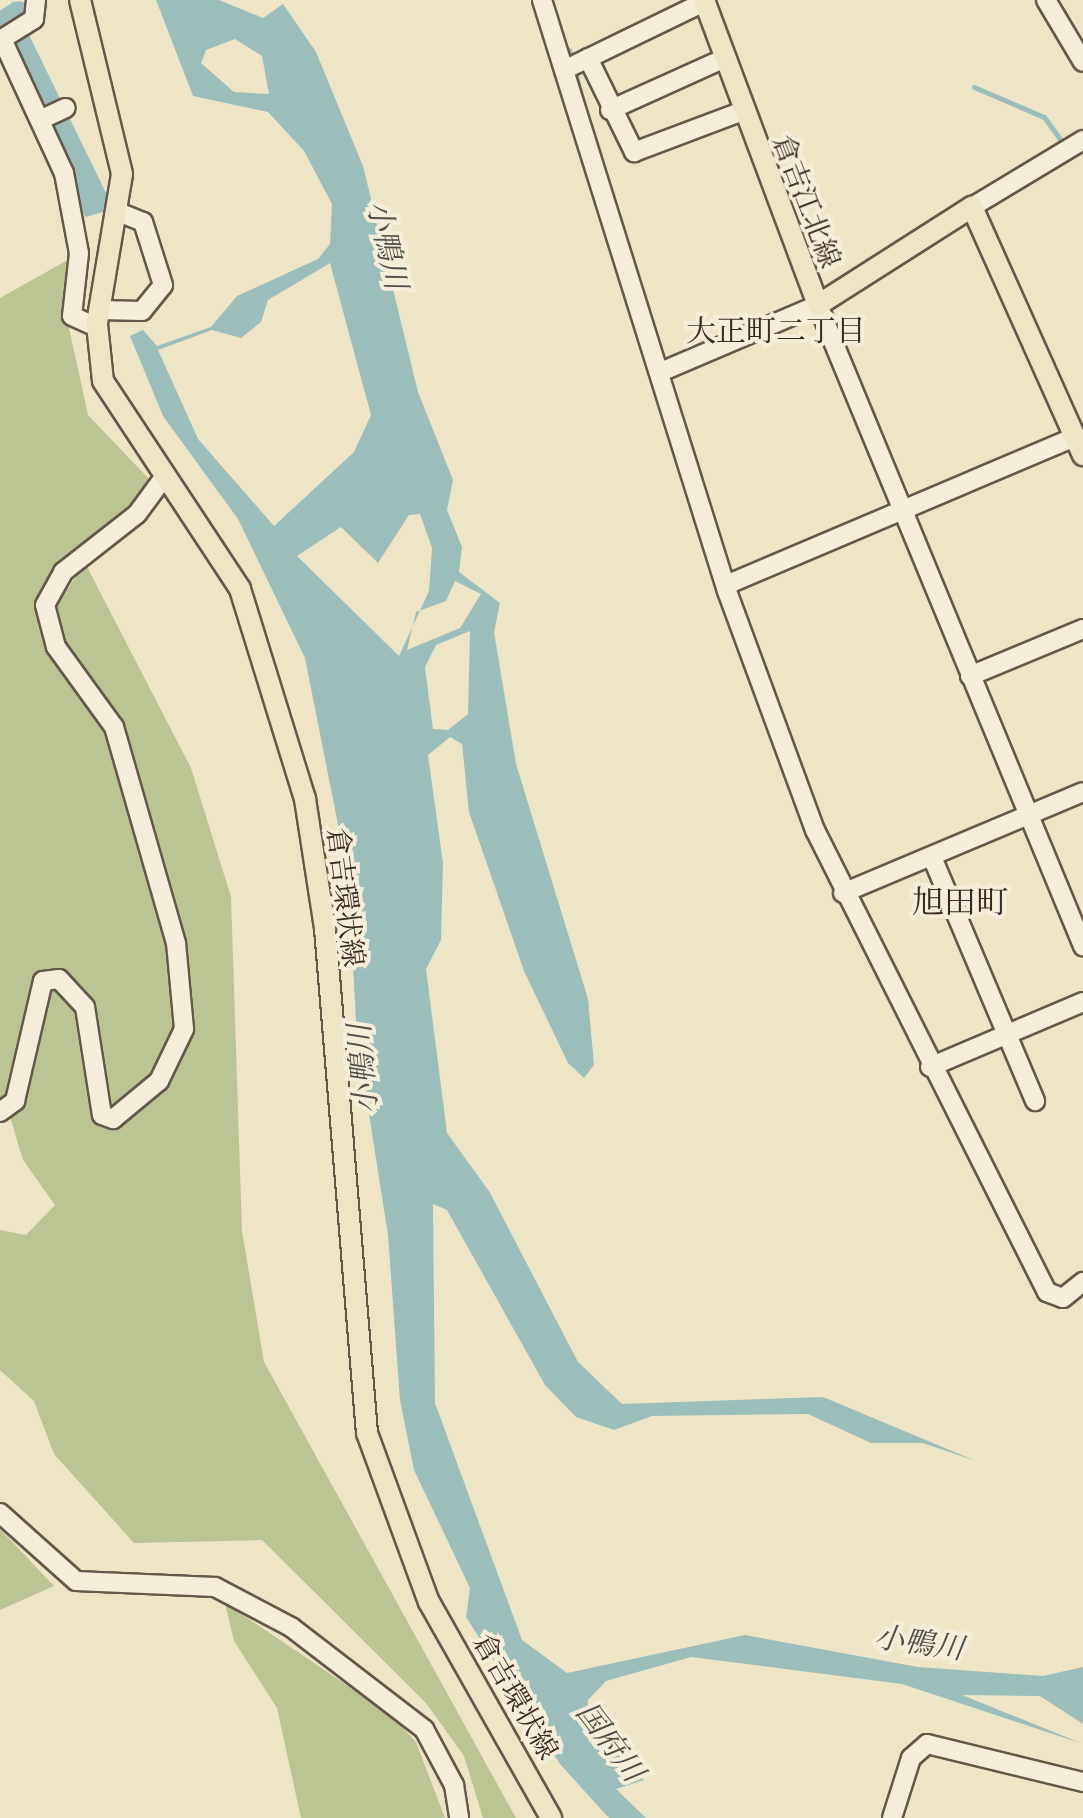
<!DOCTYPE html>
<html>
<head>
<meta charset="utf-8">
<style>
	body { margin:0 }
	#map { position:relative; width:1083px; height:1818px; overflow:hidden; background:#eee4c6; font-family:"Libre Caslon Text","Noto Serif JP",serif }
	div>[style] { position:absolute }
	.green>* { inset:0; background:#bbc493 }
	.water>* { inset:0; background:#9bbebb }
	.stream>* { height:5px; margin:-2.5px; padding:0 2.5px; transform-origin:2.5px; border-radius:2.5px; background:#9bbebb }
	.river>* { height:28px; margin:-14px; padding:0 14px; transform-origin:14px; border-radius:14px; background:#9bbebb }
	.roads { filter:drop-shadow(2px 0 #65574a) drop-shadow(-2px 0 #65574a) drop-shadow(0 2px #65574a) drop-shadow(0 -2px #65574a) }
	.minor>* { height:18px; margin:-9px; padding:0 9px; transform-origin:9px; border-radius:9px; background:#f4edda }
	.major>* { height:20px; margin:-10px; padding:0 10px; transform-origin:10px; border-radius:10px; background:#eee4c6 }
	span { translate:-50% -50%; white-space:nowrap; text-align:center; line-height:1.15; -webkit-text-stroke:8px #f4edda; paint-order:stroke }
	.street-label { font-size:28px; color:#372821 }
	.water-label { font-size:30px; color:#504e48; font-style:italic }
	.neighbourhood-label { font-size:30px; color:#372821 }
	.quarter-label { font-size:32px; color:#372821 }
</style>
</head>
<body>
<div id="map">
	<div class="green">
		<i style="clip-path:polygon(73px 257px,68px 323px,88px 415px,150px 480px,146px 498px,50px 572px,38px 602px,54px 656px,103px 720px,163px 922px,176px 1023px,164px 1085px,193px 1025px,188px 964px,121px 721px,65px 649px,53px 611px,85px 563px,191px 768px,231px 897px,242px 1231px,264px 1362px,516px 1818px,483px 1818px,464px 1756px,426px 1703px,262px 1540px,134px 1543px,54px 1454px,34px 1401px,0 1370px,0 1230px,26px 1235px,55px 1205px,23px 1160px,8px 1110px,0 1112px,0 298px)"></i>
		<i style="clip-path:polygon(0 1529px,54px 1586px,0 1610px)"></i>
		<i style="clip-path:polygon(225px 1603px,391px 1715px,416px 1742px,445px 1818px,301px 1818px,277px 1708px,234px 1641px)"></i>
	</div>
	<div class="water">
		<i style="clip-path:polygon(12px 0,107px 195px,103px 212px,85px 217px,14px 43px)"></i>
		<i style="clip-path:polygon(evenodd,156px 0,219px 0,263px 18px,283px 4px,316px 52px,363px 166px,418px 392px,453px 480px,447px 510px,462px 547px,459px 572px,500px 603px,494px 632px,516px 764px,588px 999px,594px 1065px,584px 1078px,568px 1063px,524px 971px,469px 812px,462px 744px,450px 737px,428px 755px,443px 863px,441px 940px,426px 969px,447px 1133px,489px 1191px,578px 1362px,622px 1404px,823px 1397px,976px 1461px,923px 1443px,871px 1443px,808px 1414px,652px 1416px,614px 1430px,576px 1417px,545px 1385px,447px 1210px,433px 1204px,435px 1403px,522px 1640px,567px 1673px,745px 1635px,918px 1667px,1043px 1676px,1083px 1667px,1083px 1724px,1040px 1696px,962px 1695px,1083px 1744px,902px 1684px,691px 1657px,606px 1681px,588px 1700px,587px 1738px,619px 1753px,644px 1780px,616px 1789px,646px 1818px,609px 1818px,560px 1764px,466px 1617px,470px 1588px,414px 1470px,400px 1400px,388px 1235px,357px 1038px,348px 875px,305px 658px,238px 519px,163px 416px,130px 336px,143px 330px,157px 346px,211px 327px,237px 296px,318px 259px,330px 244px,332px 204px,304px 151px,268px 112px,193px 96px,156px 0,235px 39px,262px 56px,269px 94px,234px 92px,201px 63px,206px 50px,235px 39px,156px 0,330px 263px,371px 415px,354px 452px,274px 526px,198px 439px,158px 350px,212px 330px,241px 338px,261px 322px,268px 300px,330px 263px,156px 0,420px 514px,432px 548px,429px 591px,399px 656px,297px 556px,341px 527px,378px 563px,409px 515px,420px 514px,156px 0,455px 581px,481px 594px,460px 628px,407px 650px,416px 612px,446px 601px,455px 581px,156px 0,470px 631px,468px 714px,448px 730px,433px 729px,425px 667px,436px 645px,470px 631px)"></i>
	</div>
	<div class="stream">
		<i style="left:569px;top:50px;width:54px;rotate:74.9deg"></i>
		<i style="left:974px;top:87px;width:76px;rotate:23.2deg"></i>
		<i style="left:1044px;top:117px;width:26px;rotate:54deg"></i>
	</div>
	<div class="river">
		<i style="left:0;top:27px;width:22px;rotate:-32deg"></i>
	</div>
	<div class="roads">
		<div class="minor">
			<i style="left:36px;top:0;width:19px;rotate:96deg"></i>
			<i style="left:34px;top:19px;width:38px;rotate:148deg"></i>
			<i style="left:2px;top:39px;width:148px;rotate:65.2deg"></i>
			<i style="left:64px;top:173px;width:81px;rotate:79.4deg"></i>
			<i style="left:79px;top:253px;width:63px;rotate:96.3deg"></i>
			<i style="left:72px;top:316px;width:27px;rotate:24deg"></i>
			<i style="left:542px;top:0;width:619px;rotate:72.62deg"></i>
			<i style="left:727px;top:591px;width:255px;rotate:69.8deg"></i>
			<i style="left:815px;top:830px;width:517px;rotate:63.34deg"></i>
			<i style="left:1047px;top:1292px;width:17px;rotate:21deg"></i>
			<i style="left:1063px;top:1298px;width:26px;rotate:-39deg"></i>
			<i style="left:1046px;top:0;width:72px;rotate:59.2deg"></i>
			<i style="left:588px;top:58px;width:105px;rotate:63.9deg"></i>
			<i style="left:634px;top:152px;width:116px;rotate:-20.6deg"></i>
			<i style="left:564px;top:70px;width:156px;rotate:-25.9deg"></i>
			<i style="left:610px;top:110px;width:126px;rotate:-24.3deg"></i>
			<i style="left:42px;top:119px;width:26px;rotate:-25deg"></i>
			<i style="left:972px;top:207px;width:130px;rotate:-31.1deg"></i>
			<i style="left:100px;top:310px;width:42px;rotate:1.4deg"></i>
			<i style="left:142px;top:311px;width:33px;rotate:-51deg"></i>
			<i style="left:163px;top:285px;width:66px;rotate:-107.6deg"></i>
			<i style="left:143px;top:222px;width:24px;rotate:-158deg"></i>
			<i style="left:663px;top:371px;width:168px;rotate:-23.1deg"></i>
			<i style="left:818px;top:305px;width:694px;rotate:67.54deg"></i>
			<i style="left:726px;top:585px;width:379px;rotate:-23deg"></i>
			<i style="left:970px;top:676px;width:122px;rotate:-22.6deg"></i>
			<i style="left:932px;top:857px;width:265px;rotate:67.1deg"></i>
			<i style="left:843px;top:893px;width:260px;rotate:-22.8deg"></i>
			<i style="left:930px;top:1067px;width:166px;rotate:-23deg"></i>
			<i style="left:0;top:1112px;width:19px;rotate:-36deg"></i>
			<i style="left:15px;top:1101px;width:123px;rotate:-76.9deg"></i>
			<i style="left:43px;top:981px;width:16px;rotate:-7deg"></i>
			<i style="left:59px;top:979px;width:38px;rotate:47deg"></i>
			<i style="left:85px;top:1007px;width:109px;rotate:81.1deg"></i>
			<i style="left:102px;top:1115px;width:12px;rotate:20deg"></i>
			<i style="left:113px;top:1119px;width:60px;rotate:-39.6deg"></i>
			<i style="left:159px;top:1081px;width:58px;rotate:-64.3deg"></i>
			<i style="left:184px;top:1029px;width:86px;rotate:-95.3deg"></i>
			<i style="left:176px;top:943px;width:225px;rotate:-106deg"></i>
			<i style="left:114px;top:727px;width:99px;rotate:-125.9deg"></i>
			<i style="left:56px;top:647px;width:43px;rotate:-104.7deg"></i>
			<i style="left:45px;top:605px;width:38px;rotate:-61deg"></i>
			<i style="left:63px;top:572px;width:94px;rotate:-38.1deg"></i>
			<i style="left:137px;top:514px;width:47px;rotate:-53.6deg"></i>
			<i style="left:0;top:1513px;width:102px;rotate:41.8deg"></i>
			<i style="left:76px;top:1581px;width:139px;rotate:2.5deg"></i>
			<i style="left:215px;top:1587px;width:86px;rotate:27.8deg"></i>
			<i style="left:291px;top:1627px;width:168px;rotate:37.5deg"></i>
			<i style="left:424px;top:1729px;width:64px;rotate:61.8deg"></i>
			<i style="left:454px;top:1785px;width:33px;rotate:81deg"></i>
			<i style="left:892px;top:1818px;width:63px;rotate:-72.4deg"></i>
			<i style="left:911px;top:1758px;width:21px;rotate:-41deg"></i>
			<i style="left:927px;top:1744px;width:161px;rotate:13.7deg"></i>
		</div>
		<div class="major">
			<i style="left:80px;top:0;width:179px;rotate:76.4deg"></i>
			<i style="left:122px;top:174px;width:152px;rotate:99.5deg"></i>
			<i style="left:97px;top:324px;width:57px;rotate:84deg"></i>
			<i style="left:103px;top:381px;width:249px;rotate:56.6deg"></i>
			<i style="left:240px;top:589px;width:220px;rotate:72.8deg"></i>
			<i style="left:305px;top:799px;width:131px;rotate:81.2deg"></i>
			<i style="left:325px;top:928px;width:507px;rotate:85.25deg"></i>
			<i style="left:367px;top:1433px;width:180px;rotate:69.9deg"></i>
			<i style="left:429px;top:1602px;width:248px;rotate:60.5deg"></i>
			<i style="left:704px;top:0;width:326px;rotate:69.5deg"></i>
			<i style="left:818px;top:305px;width:183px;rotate:-32.5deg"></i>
			<i style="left:972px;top:207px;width:272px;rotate:65.9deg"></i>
		</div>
	</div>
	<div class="street-label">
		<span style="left:807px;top:201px;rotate:69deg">倉吉江北線</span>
		<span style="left:346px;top:897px;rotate:83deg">倉吉環状線</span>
		<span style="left:516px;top:1696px;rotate:60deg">倉吉環状線</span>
	</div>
	<div class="water-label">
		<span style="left:387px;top:245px;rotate:77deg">小鴨川</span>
		<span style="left:363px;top:1069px;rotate:-95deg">小鴨川</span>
		<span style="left:919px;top:1643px;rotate:8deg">小鴨川</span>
		<span style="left:610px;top:1742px;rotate:53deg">国府川</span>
	</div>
	<div class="neighbourhood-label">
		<span style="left:776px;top:331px">大正町二丁目</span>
	</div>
	<div class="quarter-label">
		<span style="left:960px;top:902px">旭田町</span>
	</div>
</div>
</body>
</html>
